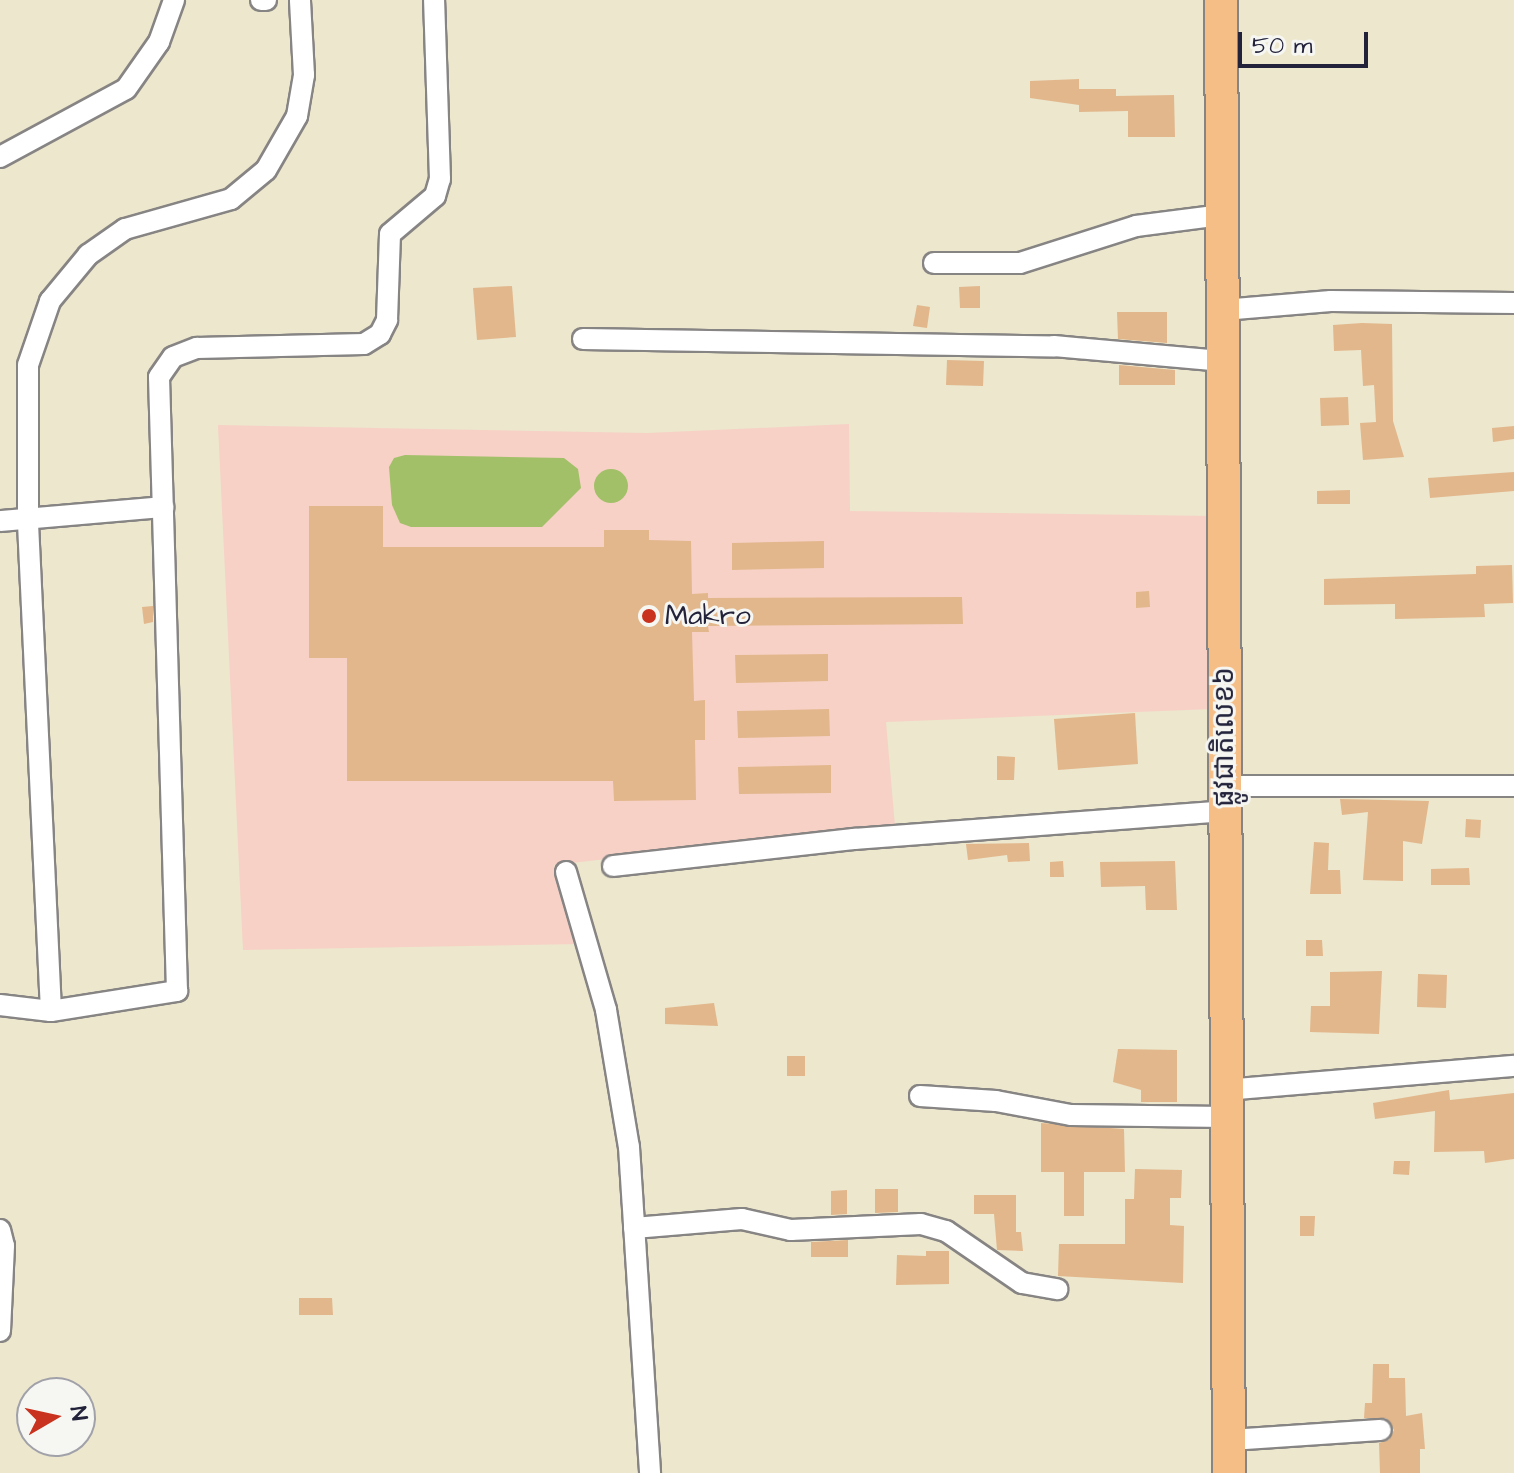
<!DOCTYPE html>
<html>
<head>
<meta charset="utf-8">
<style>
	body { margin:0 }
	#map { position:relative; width:1514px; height:1473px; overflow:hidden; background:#ece7cd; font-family:"Architects Daughter","Noto Sans Khmer",sans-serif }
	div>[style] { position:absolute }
	.built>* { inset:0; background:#f7d1c6 }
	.green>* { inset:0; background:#a2c068 }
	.round { border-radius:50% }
	.building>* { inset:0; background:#e2b78c }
	.roads { filter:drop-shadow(2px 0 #878484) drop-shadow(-2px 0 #878484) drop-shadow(0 2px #878484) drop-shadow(0 -2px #878484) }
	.minor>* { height:20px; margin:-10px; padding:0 10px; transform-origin:10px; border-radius:10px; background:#fff }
	.trunk>* { height:32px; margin:-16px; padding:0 16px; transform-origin:16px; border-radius:16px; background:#f6be87 }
	.dots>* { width:22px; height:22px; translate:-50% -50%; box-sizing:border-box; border:4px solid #f6f6f2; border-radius:50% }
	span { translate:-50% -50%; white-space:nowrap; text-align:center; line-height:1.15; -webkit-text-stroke:6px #f6f6f2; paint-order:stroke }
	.poi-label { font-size:28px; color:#22223b }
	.left { translate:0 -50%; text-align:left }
	.street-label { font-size:28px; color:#22223b }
	.north { position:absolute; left:16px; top:1377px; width:80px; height:80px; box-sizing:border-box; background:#f6f6f2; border:2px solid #a1a1a9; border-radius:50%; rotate:81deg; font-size:22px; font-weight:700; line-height:32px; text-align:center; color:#22223b }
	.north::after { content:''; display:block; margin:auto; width:28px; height:36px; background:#c8321e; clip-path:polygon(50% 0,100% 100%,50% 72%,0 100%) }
	.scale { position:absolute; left:1238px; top:32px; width:130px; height:36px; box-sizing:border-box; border:4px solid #22223b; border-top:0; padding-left:10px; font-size:24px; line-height:28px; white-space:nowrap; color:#22223b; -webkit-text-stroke:6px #f6f6f2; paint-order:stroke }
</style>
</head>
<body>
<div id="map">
	<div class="built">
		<i style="clip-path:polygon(849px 424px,850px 511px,1212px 516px,1213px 709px,886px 722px,895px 826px,554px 865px,579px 944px,243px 950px,218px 425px,647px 433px)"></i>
	</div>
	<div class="green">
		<i style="clip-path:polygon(405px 455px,564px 458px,578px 469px,581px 488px,542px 527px,411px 527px,400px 523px,392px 505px,389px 467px,394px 458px)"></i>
		<i class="round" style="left:594px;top:469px;width:34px;height:34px"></i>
	</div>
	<div class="building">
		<i style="clip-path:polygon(1079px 79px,1079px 89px,1116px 89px,1116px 96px,1174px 95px,1175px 137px,1128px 137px,1128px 111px,1079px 112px,1079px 105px,1030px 98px,1030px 81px)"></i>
		<i style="clip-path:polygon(512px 286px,516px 337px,477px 340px,473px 288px)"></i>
		<i style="clip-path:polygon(980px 286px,980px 308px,960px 308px,959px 287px)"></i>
		<i style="clip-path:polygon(917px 305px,930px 307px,927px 328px,913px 326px)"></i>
		<i style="clip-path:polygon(1117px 312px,1167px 312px,1167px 343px,1118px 339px)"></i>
		<i style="clip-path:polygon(1362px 323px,1392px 324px,1393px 421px,1404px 457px,1363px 460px,1360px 423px,1376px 422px,1374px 385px,1363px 386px,1361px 350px,1334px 351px,1333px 325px)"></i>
		<i style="clip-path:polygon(947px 360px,984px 361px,983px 386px,946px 385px)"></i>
		<i style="clip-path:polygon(1119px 365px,1175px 370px,1175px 385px,1119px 385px)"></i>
		<i style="clip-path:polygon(1348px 397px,1349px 425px,1321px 426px,1320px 398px)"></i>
		<i style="clip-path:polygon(1514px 426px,1514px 439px,1493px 442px,1492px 428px)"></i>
		<i style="clip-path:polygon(1514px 472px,1514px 491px,1430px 498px,1428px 478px)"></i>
		<i style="clip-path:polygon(1350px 490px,1350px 504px,1317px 504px,1317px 491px)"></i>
		<i style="clip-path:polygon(309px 506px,383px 506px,383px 547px,604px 547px,604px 530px,649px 530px,649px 540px,691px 541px,692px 594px,708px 593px,708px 598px,962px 597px,963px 624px,708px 626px,709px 632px,692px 632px,694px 701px,705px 700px,705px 740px,695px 740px,696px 800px,614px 801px,613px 781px,347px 781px,347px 658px,309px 658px)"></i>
		<i style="clip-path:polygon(824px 541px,824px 568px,732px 570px,732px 543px)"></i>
		<i style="clip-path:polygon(1512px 565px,1513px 603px,1484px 604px,1485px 617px,1395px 619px,1395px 604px,1324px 605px,1324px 579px,1476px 574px,1476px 566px)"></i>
		<i style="clip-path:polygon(1149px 591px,1150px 607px,1136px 608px,1136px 592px)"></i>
		<i style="clip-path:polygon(153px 606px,153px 622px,144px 624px,142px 607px)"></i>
		<i style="clip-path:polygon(828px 654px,828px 681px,736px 683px,735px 655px)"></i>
		<i style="clip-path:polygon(829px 709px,830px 736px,738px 738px,737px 711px)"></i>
		<i style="clip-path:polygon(1135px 713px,1138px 764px,1058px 770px,1054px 719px)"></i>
		<i style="clip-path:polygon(997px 756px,1015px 757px,1014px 780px,997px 780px)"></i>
		<i style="clip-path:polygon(831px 765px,831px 793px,739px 794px,738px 767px)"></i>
		<i style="clip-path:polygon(1340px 799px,1429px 801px,1422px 844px,1403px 841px,1403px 881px,1363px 880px,1368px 812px,1342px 815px)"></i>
		<i style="clip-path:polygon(1466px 819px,1481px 820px,1480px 838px,1465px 837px)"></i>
		<i style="clip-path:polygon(1314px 842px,1329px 843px,1328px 870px,1340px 870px,1341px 894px,1310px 894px)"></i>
		<i style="clip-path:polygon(1029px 843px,1030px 861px,1008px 862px,1007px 855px,968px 860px,966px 844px)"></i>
		<i style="clip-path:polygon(1063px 861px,1064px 877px,1050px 877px,1050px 862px)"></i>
		<i style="clip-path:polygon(1175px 861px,1177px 910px,1146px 910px,1145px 886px,1101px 887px,1100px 862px)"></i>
		<i style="clip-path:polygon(1469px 868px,1470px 885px,1431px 885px,1431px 869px)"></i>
		<i style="clip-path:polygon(1306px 940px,1322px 940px,1323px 956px,1306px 956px)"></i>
		<i style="clip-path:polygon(1382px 971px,1379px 1034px,1310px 1032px,1311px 1006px,1330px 1006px,1330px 972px)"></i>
		<i style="clip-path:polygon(1418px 974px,1447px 975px,1446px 1008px,1417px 1007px)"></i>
		<i style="clip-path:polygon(714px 1003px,718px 1026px,665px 1024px,665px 1008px)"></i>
		<i style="clip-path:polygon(1118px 1049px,1177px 1050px,1177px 1102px,1141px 1102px,1141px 1090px,1113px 1082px)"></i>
		<i style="clip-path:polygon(787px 1056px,805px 1056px,805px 1076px,787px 1076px)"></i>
		<i style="clip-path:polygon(1449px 1090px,1450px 1100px,1514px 1093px,1514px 1159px,1485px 1163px,1484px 1151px,1434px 1152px,1435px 1111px,1375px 1119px,1373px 1103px)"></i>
		<i style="clip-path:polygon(1041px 1123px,1124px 1129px,1125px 1172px,1084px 1172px,1084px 1216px,1064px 1216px,1064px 1172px,1041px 1172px)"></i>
		<i style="clip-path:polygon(1394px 1161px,1410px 1161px,1409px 1175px,1393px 1174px)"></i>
		<i style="clip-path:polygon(1135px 1169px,1182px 1170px,1181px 1198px,1170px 1198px,1170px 1225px,1184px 1226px,1183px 1283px,1058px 1276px,1059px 1244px,1125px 1244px,1125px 1199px,1134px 1199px)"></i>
		<i style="clip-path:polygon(875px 1189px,898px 1189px,898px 1212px,875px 1213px)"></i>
		<i style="clip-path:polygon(847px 1190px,847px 1214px,831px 1215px,831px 1191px)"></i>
		<i style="clip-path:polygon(974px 1195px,1016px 1195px,1016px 1232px,1021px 1232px,1023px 1251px,997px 1250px,994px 1214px,974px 1214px)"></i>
		<i style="clip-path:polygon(1300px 1216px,1315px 1216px,1314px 1236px,1300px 1236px)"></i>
		<i style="clip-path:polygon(848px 1240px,848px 1257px,811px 1257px,811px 1242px)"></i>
		<i style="clip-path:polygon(926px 1251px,949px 1251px,949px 1284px,896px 1285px,897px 1255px,926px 1256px)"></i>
		<i style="clip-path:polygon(299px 1298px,332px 1298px,333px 1315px,299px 1315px)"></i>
		<i style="clip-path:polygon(1373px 1364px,1389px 1364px,1389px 1378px,1405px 1378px,1406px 1416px,1422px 1413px,1425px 1449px,1420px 1449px,1420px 1473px,1380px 1473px,1379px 1443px,1389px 1440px,1394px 1430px,1386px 1418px,1364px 1418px,1365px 1403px,1372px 1403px)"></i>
	</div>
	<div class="roads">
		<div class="minor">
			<i style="left:261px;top:0;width:5px"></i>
			<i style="left:0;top:157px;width:143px;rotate:-28.4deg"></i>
			<i style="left:126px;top:89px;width:57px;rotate:-54.9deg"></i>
			<i style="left:159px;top:42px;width:45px;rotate:-70.3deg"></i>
			<i style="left:934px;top:263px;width:86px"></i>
			<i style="left:1020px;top:263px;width:122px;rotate:-17.7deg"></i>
			<i style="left:1136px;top:226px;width:87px;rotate:-7.3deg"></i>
			<i style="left:1223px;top:310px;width:108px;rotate:-4.8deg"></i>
			<i style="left:1331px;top:301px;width:183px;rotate:0.6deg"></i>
			<i style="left:583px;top:339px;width:471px;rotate:0.9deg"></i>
			<i style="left:1054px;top:346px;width:170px;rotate:5.1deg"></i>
			<i style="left:0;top:521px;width:164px;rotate:-4.9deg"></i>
			<i style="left:1225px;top:786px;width:289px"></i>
			<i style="left:613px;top:866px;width:243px;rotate:-6.4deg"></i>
			<i style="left:854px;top:839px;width:372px;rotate:-4.3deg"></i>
			<i style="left:566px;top:872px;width:144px;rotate:73.8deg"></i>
			<i style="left:606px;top:1010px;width:139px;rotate:80.5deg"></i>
			<i style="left:629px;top:1147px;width:327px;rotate:86.3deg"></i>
			<i style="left:0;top:1005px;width:51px;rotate:6.7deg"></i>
			<i style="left:51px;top:1011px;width:128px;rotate:-9deg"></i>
			<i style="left:177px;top:991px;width:614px;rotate:-91.68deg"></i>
			<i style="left:159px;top:377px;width:24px;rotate:-55deg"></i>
			<i style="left:173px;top:357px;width:26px;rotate:-21deg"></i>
			<i style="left:197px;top:348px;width:167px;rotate:-1.4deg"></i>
			<i style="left:364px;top:344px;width:19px;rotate:-32deg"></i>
			<i style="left:380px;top:334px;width:16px;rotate:-63deg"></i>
			<i style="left:387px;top:320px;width:86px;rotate:-88deg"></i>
			<i style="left:390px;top:234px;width:59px;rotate:-40.2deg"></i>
			<i style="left:435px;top:196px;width:18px;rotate:-74deg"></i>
			<i style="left:440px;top:179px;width:179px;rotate:-91.9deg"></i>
			<i style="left:51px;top:1011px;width:496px;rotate:-92.7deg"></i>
			<i style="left:28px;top:516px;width:151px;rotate:-90deg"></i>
			<i style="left:28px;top:365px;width:68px;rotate:-71deg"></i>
			<i style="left:50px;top:301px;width:60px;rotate:-50.4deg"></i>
			<i style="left:88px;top:255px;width:45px;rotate:-35.1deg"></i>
			<i style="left:125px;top:229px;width:110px;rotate:-15.8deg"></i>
			<i style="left:231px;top:199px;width:45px;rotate:-39.6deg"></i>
			<i style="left:266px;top:170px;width:62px;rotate:-60.1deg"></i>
			<i style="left:297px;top:116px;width:42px;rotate:-80.3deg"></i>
			<i style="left:304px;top:75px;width:75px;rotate:-93.1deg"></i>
			<i style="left:1226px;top:1090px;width:289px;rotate:-4.8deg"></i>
			<i style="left:920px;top:1096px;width:76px;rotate:3.8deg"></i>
			<i style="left:996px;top:1101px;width:76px;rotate:10.6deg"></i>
			<i style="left:1071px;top:1115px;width:155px;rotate:0.7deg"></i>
			<i style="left:634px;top:1228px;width:108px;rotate:-4.8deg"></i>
			<i style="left:742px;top:1219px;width:50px;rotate:12.7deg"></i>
			<i style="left:791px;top:1230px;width:130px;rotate:-2.6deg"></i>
			<i style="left:921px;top:1224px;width:26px;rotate:16deg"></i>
			<i style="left:946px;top:1231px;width:92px;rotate:34.4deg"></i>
			<i style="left:1022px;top:1283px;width:36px;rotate:10deg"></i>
			<i style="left:0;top:1230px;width:16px;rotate:76deg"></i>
			<i style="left:4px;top:1246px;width:85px;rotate:92.7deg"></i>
			<i style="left:1229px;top:1440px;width:152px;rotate:-3.8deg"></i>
		</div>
		<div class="trunk">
			<i style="left:1221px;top:0;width:1473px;rotate:89.69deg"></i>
		</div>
	</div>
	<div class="dots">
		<i style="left:649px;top:616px;background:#c8321e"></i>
	</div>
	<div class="poi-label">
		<span class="left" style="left:665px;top:616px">Makro</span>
	</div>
	<div class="street-label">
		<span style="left:1225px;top:737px;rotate:-90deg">ផ្លូវជាតិលេខ៦</span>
	</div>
	<div class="north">N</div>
	<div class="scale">50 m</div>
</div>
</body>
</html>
